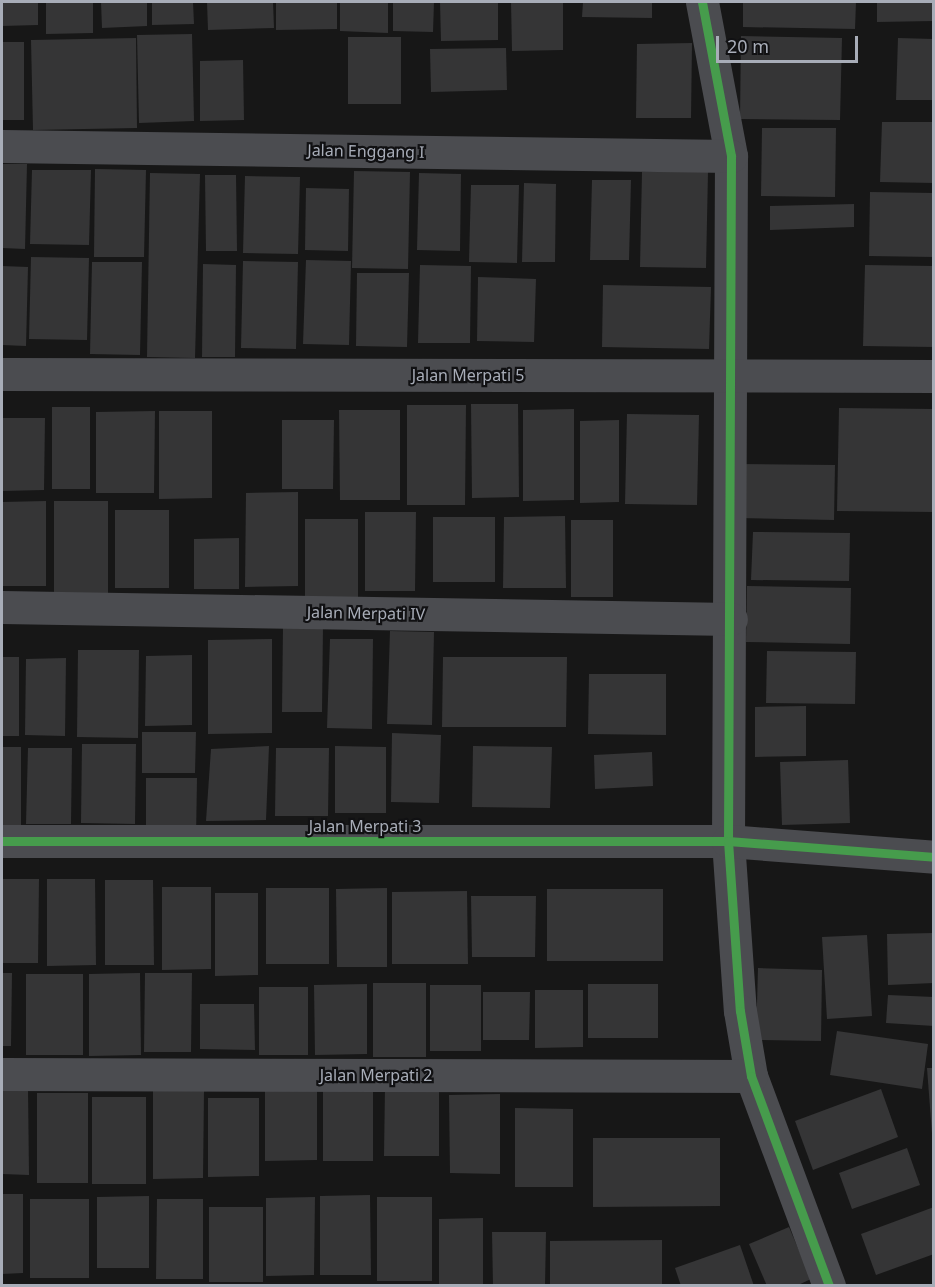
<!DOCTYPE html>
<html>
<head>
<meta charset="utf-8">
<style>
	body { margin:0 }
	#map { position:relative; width:935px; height:1287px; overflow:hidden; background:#171717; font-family:"Noto Sans",sans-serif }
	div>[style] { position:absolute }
	.building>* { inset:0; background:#353536 }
	.street>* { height:33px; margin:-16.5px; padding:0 16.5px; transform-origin:16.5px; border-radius:16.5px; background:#4b4c50 }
	.cycleway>* { height:9px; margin:-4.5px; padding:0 4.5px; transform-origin:4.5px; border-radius:4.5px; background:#469c4c }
	span { translate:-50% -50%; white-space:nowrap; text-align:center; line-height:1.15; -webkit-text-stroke:4.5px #111113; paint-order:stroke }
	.street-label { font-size:16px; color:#a8adb8 }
	.frame { position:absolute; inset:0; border:3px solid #a8adb8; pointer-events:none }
	.scale { position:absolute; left:716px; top:36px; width:142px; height:27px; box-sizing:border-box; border:3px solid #a8adb8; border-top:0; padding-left:8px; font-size:18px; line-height:21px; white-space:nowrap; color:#a8adb8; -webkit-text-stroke:4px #111113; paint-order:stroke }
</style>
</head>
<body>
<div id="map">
	<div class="building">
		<i style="clip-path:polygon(2px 2px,38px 2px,38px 25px,2px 26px)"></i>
		<i style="clip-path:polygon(46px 2px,93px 2px,93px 33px,46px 34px)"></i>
		<i style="clip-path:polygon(101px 2px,147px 2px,147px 26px,102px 28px)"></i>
		<i style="clip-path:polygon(152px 2px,193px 2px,194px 24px,152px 25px)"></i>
		<i style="clip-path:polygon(207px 2px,273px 2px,274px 28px,208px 30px)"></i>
		<i style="clip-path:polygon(276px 2px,337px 2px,337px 29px,276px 30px)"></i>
		<i style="clip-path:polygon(340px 2px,388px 2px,388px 33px,340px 31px)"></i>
		<i style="clip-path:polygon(393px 2px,434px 2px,433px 32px,393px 31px)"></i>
		<i style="clip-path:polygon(440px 2px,498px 2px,498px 40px,441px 41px)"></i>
		<i style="clip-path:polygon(511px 2px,563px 2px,563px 50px,512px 51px)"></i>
		<i style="clip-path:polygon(583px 2px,652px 2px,652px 18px,582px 17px)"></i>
		<i style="clip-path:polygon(743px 2px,856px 2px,855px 29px,743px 27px)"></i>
		<i style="clip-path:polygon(877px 2px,934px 2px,934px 21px,877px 22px)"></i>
		<i style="clip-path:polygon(192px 34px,194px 121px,139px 123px,137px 35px)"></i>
		<i style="clip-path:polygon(741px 36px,842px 38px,840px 120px,740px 119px)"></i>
		<i style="clip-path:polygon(348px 37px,401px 37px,401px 104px,348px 104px)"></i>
		<i style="clip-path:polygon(136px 38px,137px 128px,33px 130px,31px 40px)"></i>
		<i style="clip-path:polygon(898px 38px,934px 39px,934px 100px,896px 100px)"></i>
		<i style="clip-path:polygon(2px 42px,24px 42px,24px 120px,2px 120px)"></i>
		<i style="clip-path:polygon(692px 43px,691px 118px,636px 118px,637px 44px)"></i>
		<i style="clip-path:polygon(506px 48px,507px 90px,431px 92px,430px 49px)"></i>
		<i style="clip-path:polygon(243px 60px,244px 120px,200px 121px,200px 61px)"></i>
		<i style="clip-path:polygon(882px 122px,934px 122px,934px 183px,880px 182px)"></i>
		<i style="clip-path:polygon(762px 128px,836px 128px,835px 197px,761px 196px)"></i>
		<i style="clip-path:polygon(2px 164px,27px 164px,25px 249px,2px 248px)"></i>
		<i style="clip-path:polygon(95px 169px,146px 170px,144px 257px,94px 257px)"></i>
		<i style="clip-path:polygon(32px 170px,91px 170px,89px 245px,30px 244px)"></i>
		<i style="clip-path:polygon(354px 171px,410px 172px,408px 269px,352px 268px)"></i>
		<i style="clip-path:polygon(642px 172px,708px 172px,706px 268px,640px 267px)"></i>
		<i style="clip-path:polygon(150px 173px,200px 174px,195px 358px,147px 357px)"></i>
		<i style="clip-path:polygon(419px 173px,461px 174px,460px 251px,417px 250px)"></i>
		<i style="clip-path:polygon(205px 175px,236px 175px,237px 251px,206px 251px)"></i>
		<i style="clip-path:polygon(245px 176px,300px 177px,298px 254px,243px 253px)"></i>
		<i style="clip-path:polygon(592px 180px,631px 180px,629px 260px,590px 260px)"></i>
		<i style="clip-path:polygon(524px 183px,556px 184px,555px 262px,522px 262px)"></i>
		<i style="clip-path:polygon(471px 185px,519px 185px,517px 263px,469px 262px)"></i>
		<i style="clip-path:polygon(306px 188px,349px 189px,348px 251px,305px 250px)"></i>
		<i style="clip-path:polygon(870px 192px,934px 193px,934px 257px,869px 256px)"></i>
		<i style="clip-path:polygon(854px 204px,854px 227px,770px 230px,770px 206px)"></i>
		<i style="clip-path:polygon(31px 257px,89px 258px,87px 340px,29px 339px)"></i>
		<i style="clip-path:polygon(306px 260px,351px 261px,349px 345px,303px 344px)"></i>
		<i style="clip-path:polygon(243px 261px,298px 262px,296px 349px,241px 348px)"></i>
		<i style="clip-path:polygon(92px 262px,142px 262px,140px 355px,90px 354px)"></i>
		<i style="clip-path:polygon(203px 264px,236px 265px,235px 357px,202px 357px)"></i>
		<i style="clip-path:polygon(420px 265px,471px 266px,470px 343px,418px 343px)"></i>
		<i style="clip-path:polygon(865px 265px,934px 266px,934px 347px,863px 346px)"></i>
		<i style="clip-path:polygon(2px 266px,28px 267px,26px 346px,2px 345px)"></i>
		<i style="clip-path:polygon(357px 273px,409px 273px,407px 347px,356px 346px)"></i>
		<i style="clip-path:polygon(478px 277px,536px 279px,534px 342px,477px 341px)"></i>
		<i style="clip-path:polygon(603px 285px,711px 287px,709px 349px,602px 347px)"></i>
		<i style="clip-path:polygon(471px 404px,518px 404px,519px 497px,472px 498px)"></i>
		<i style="clip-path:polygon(407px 405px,466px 405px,465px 505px,407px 505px)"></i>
		<i style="clip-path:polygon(52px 407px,90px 407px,90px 489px,52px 489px)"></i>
		<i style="clip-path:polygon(839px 408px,934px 409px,934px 512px,837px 511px)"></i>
		<i style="clip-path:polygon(574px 409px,574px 500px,523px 501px,523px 410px)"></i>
		<i style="clip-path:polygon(339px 410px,400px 410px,400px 500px,340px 500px)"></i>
		<i style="clip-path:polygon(155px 411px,154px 493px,96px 493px,96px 412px)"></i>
		<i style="clip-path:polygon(159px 411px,212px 411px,212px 498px,159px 499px)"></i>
		<i style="clip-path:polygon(627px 414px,699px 415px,697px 505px,625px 504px)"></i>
		<i style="clip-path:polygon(2px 418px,45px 418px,44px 490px,2px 491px)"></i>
		<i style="clip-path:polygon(282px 420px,334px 420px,333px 489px,282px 489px)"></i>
		<i style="clip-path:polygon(619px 420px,619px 502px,580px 503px,580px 421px)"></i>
		<i style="clip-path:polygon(739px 464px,835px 465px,834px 520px,737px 518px)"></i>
		<i style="clip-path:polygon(298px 492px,298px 586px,245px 587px,246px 493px)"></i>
		<i style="clip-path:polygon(46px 501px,46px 586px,2px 586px,2px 502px)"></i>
		<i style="clip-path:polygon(54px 501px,108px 501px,108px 594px,54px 594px)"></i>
		<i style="clip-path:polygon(115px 510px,169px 510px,169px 588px,115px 588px)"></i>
		<i style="clip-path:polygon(365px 512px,416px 512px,415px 591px,365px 591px)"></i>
		<i style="clip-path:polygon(565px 516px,566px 588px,503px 588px,504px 517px)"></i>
		<i style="clip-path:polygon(433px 517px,495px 517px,495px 582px,433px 582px)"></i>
		<i style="clip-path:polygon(305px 519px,358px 519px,358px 599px,305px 599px)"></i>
		<i style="clip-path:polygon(571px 520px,613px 520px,613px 597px,571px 597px)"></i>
		<i style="clip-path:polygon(753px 532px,850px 533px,849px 581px,751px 580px)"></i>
		<i style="clip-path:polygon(239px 538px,239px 589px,194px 589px,194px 539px)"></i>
		<i style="clip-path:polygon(747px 586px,851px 588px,850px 644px,746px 642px)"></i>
		<i style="clip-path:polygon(283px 626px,323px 626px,322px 712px,282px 712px)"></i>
		<i style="clip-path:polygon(390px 631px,434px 632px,432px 725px,387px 724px)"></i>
		<i style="clip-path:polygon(272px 639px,272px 733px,208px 734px,208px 640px)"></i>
		<i style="clip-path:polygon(330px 639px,373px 639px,372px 729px,327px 728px)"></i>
		<i style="clip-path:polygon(78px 650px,139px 650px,138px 738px,77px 737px)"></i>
		<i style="clip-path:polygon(767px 651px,856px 652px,855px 704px,766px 703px)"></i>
		<i style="clip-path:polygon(192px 655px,192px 725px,145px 726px,146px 656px)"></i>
		<i style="clip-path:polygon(2px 657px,19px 657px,19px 736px,2px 736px)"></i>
		<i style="clip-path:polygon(443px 657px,567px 657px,566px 727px,442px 727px)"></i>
		<i style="clip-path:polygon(66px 658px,65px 736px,25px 735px,26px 659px)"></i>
		<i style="clip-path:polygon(589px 674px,666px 674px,666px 735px,588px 734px)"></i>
		<i style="clip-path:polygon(806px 706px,806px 756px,755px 757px,755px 707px)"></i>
		<i style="clip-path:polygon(142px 732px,196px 732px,195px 773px,142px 773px)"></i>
		<i style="clip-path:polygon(392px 733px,441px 735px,439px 803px,391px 802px)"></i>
		<i style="clip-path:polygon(82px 744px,136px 744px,135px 824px,81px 823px)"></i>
		<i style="clip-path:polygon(269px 746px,266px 820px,206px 821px,211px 749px)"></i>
		<i style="clip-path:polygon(335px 746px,386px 747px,386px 813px,335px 813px)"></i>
		<i style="clip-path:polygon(473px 746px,552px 747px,550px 808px,472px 807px)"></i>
		<i style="clip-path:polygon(2px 747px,21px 747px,21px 828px,2px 828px)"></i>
		<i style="clip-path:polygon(28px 748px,72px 748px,71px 824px,26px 824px)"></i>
		<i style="clip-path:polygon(276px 748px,329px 748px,328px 816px,275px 816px)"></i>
		<i style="clip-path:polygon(652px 752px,653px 786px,595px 789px,594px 755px)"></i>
		<i style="clip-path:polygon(848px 760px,850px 823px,782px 825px,780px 762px)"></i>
		<i style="clip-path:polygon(146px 778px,197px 778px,196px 838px,146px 838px)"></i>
		<i style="clip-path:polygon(2px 879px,39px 879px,38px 963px,2px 963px)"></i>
		<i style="clip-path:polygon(47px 879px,95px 879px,96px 965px,47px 966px)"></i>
		<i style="clip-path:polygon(105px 880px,153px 880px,154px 965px,105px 965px)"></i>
		<i style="clip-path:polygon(162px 887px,211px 887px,211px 969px,162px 970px)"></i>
		<i style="clip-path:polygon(266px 888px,329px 888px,329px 964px,266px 964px)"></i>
		<i style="clip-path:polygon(387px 888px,387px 967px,337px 967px,336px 889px)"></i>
		<i style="clip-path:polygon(547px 889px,663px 889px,663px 961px,547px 961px)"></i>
		<i style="clip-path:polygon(467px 891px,468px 964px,392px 964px,392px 892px)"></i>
		<i style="clip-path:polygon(215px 893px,258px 893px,258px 975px,215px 976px)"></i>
		<i style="clip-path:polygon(471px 896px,536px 896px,535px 957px,472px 957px)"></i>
		<i style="clip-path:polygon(934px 933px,934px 983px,888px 985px,887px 934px)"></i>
		<i style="clip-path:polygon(867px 935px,872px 1016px,827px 1019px,822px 937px)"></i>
		<i style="clip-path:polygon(758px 968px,822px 970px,821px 1041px,756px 1040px)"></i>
		<i style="clip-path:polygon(2px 973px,12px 973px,11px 1046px,2px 1046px)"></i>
		<i style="clip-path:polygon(140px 973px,141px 1055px,89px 1056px,89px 974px)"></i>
		<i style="clip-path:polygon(145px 973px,192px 973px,191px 1052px,144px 1052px)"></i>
		<i style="clip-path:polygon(26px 974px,83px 974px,83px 1055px,26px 1055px)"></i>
		<i style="clip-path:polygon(373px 983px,426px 983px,426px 1057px,373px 1057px)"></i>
		<i style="clip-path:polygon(367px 984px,367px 1054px,315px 1055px,314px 985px)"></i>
		<i style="clip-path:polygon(588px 984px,658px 984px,658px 1038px,588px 1038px)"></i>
		<i style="clip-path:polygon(430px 985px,481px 985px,481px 1051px,430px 1051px)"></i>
		<i style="clip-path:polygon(259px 987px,308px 987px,308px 1055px,259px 1055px)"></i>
		<i style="clip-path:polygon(535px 990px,583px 990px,583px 1047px,535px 1048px)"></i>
		<i style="clip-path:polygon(483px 992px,530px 992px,529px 1040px,483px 1040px)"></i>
		<i style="clip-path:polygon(888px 995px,934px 997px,934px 1026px,886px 1023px)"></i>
		<i style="clip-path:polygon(200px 1004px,254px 1004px,255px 1050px,200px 1049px)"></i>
		<i style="clip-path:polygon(837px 1031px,928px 1044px,922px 1089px,830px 1075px)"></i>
		<i style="clip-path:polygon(927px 1068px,934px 1068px,934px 1134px,932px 1134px)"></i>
		<i style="clip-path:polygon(439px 1086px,439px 1156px,384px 1156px,385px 1087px)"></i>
		<i style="clip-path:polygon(317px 1087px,317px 1160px,265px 1161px,265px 1088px)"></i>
		<i style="clip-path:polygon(2px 1089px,28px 1089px,29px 1175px,2px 1174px)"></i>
		<i style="clip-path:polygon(881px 1089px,898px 1137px,813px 1170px,795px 1121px)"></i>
		<i style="clip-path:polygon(153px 1091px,204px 1091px,203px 1178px,153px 1179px)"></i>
		<i style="clip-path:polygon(323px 1091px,373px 1091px,373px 1161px,323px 1161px)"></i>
		<i style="clip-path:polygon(37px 1093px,88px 1093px,88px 1183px,37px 1183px)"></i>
		<i style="clip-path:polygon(500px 1094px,500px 1174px,450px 1173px,449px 1095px)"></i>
		<i style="clip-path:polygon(92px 1097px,146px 1097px,146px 1184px,92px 1184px)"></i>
		<i style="clip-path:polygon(208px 1098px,259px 1098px,259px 1176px,208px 1177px)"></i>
		<i style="clip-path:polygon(515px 1108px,573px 1109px,573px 1187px,515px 1187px)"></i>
		<i style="clip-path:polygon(593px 1138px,720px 1138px,720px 1206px,593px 1207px)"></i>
		<i style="clip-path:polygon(907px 1148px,920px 1185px,852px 1209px,839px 1173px)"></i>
		<i style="clip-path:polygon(2px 1194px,23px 1194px,23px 1273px,2px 1274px)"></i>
		<i style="clip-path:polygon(370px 1195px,371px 1275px,320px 1275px,320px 1196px)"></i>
		<i style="clip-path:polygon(149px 1196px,149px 1268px,97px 1268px,97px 1197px)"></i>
		<i style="clip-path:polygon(315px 1197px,314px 1275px,266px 1276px,266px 1198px)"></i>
		<i style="clip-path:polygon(377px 1197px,432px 1197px,432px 1281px,377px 1281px)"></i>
		<i style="clip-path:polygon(30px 1199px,89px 1199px,89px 1278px,30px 1278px)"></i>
		<i style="clip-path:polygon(157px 1199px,203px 1199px,203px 1279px,156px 1279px)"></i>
		<i style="clip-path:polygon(209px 1207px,263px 1207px,263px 1282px,209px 1282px)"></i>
		<i style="clip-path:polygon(934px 1207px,934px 1254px,876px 1275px,861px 1234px)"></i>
		<i style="clip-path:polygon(483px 1218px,483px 1286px,439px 1286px,439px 1219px)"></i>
		<i style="clip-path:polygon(789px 1227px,811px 1279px,796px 1286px,767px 1286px,749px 1244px)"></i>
		<i style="clip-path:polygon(492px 1232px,546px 1232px,545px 1286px,493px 1286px)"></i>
		<i style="clip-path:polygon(662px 1240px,662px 1286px,550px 1286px,550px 1241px)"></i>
		<i style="clip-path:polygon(740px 1245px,754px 1286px,681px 1286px,675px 1268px)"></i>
	</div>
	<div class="street">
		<i style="left:702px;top:2px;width:157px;rotate:79.3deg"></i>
		<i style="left:731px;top:156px;width:685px;rotate:90.25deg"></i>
		<i style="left:728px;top:841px;width:170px;rotate:86deg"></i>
		<i style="left:740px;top:1011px;width:66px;rotate:80.4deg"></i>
		<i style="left:751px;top:1076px;width:224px;rotate:69.6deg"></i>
		<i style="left:2px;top:146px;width:729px;rotate:0.79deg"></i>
		<i style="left:2px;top:374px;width:932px;rotate:0.12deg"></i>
		<i style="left:2px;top:607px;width:729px;rotate:0.94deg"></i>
		<i style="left:2px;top:841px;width:726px"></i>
		<i style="left:728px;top:841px;width:207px;rotate:4.4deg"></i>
		<i style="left:2px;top:1074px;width:749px;rotate:0.15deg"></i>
	</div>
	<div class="cycleway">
		<i style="left:702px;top:2px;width:157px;rotate:79.3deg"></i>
		<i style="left:731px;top:156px;width:685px;rotate:90.25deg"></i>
		<i style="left:728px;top:841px;width:170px;rotate:86deg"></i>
		<i style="left:740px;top:1011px;width:66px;rotate:80.4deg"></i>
		<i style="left:751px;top:1076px;width:224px;rotate:69.6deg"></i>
		<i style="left:2px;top:841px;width:726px"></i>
		<i style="left:728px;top:841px;width:207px;rotate:4.4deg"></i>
	</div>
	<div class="street-label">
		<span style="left:366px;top:151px;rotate:1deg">Jalan Enggang I</span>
		<span style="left:468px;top:375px">Jalan Merpati 5</span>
		<span style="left:366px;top:613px;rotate:1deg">Jalan Merpati IV</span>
		<span style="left:365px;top:826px">Jalan Merpati 3</span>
		<span style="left:376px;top:1075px">Jalan Merpati 2</span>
	</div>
	<div class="frame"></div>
	<div class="scale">20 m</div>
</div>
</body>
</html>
